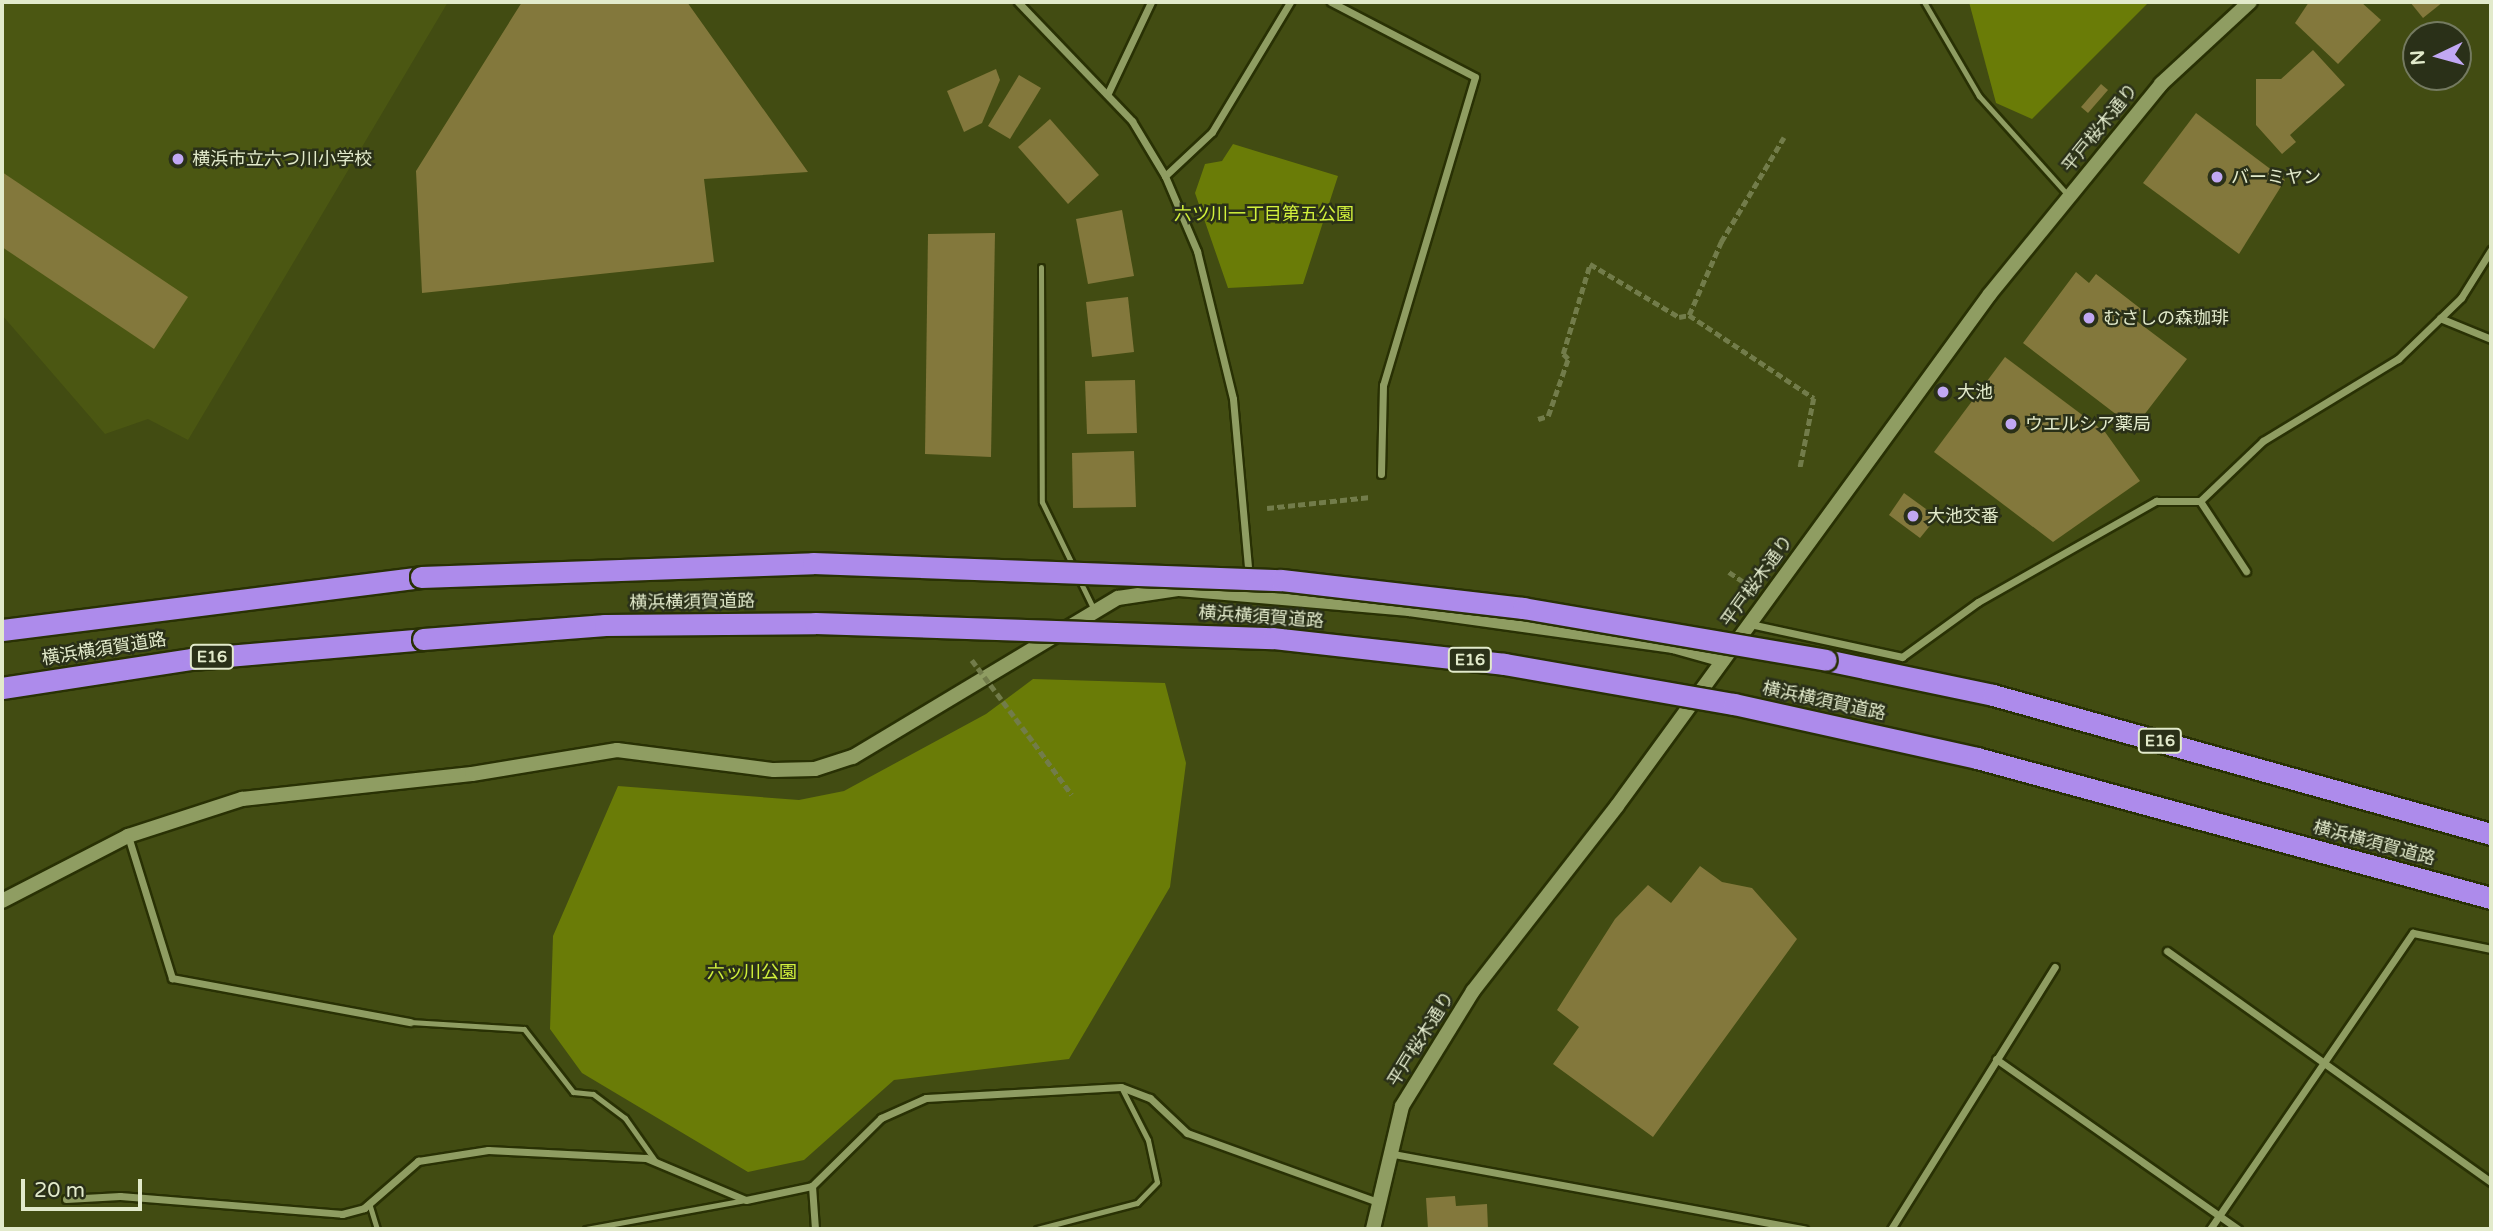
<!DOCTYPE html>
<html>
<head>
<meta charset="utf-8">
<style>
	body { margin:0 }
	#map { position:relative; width:2493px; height:1231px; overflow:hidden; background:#424c12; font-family:"Varela Round","Noto Sans JP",sans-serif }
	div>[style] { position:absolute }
	.built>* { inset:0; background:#4b5712 }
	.green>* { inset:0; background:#6a7c07 }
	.building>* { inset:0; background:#83783c }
	.path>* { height:4.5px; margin-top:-2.25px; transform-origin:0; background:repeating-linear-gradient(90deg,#727c4a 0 7px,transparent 0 10.5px) }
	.roads { filter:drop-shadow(2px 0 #293104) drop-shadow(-2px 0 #293104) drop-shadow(0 2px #293104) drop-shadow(0 -2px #293104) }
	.lane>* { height:5px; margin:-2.5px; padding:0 2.5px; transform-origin:2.5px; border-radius:2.5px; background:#8f9d62 }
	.street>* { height:7px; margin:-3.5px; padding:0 3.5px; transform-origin:3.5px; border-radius:3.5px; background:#8f9d62 }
	.secondary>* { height:14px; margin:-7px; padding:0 7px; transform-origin:7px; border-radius:7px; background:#8f9d62 }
	.highway>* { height:21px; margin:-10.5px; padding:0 10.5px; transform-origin:10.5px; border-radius:10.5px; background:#ad8beb }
	.path-bridge>* { height:4.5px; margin-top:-2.25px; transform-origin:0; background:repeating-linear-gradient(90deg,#727c4a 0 7px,transparent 0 10.5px) }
	.bridges { filter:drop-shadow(2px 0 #293104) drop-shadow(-2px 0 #293104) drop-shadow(0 2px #293104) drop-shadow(0 -2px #293104) }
	.highway-bridge>* { height:21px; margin:-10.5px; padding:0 10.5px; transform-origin:10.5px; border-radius:10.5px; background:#ad8beb }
	.dots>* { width:19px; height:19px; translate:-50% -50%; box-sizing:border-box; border:4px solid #2a3018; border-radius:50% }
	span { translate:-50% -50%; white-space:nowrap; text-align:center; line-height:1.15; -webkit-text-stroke:5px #2a3018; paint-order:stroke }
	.shield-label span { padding:2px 5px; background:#2a3018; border:2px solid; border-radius:5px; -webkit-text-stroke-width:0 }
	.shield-label { font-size:16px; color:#e2eacb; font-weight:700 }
	.street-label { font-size:18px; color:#e2eacb }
	.poi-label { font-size:18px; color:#e2eacb }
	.left { translate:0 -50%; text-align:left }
	.park-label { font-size:18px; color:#d2f13c }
	.frame { position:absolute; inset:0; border:4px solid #e2eacb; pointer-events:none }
	.north { position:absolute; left:2402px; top:21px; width:70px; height:70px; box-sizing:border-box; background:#2a3018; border:2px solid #747a60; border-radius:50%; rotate:265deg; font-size:19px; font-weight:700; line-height:28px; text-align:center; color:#e2eacb }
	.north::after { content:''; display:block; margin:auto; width:24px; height:32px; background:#c1a8f3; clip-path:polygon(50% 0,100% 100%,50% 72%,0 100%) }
	.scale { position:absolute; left:21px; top:1179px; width:121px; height:32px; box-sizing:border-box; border:4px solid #e2eacb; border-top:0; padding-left:9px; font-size:21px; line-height:24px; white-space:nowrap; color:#e2eacb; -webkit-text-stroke:5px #2a3018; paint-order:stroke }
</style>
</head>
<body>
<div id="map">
	<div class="built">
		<i style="clip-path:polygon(2px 2px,448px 2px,188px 440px,148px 419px,105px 434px,2px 315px)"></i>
	</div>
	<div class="green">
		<i style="clip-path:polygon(1969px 2px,2149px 2px,2032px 119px,1996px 103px)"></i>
		<i style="clip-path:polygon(1233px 144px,1338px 176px,1303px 284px,1228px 288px,1195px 193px,1205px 164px,1222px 161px)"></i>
		<i style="clip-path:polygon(1033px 679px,1165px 683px,1186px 763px,1170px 887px,1069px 1059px,894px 1080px,804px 1160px,748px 1172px,582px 1073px,550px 1029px,553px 936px,618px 786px,799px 800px,844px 791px,986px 714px)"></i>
	</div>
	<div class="building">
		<i style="clip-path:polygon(522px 2px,687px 2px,808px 172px,704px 179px,714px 262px,422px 293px,416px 171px)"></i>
		<i style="clip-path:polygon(2309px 2px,2361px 2px,2381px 20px,2338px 64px,2295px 23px)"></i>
		<i style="clip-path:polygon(2410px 2px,2443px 2px,2423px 18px)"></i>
		<i style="clip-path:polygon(2313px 50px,2345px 85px,2290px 135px,2296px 142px,2282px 154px,2256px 125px,2256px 79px,2281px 79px)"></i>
		<i style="clip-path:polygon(996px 69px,1000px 80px,982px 123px,964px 132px,947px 91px)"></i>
		<i style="clip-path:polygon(1019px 75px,1041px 88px,1010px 139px,988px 126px)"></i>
		<i style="clip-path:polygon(2101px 84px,2108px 90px,2088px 113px,2081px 107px)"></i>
		<i style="clip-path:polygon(2196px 113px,2285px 180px,2239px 254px,2143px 183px)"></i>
		<i style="clip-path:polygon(1050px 119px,1099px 175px,1068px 204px,1018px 147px)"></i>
		<i style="clip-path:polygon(2px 172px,188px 297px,154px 349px,2px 247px)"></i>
		<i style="clip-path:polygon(1122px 210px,1134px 276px,1088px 284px,1076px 219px)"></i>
		<i style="clip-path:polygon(995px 233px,991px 457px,925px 454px,928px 234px)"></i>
		<i style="clip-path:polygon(2076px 272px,2089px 283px,2096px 274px,2141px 309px,2134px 319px,2187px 359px,2134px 428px,2023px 343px)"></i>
		<i style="clip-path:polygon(1128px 297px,1134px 352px,1092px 357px,1086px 302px)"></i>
		<i style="clip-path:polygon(2005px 357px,2105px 432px,2140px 481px,2053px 542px,1934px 452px)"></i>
		<i style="clip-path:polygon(1135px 380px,1137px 433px,1087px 434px,1085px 381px)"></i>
		<i style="clip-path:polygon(1134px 451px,1136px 507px,1073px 508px,1072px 453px)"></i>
		<i style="clip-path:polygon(1904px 493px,1937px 517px,1920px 538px,1889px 515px)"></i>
		<i style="clip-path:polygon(1700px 866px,1722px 882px,1752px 888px,1797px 939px,1653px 1137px,1553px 1064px,1579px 1027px,1557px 1010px,1615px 919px,1648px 885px,1671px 903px)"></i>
		<i style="clip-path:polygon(1455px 1196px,1456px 1206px,1487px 1204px,1488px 1229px,1428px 1229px,1426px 1198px)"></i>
	</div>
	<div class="path">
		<i style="left:1689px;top:315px;width:80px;rotate:-66.3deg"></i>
		<i style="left:1721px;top:242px;width:122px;rotate:-59deg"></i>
		<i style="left:1538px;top:419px;width:10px;rotate:-17deg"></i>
		<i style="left:1548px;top:416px;width:60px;rotate:-70.7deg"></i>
		<i style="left:1568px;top:359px;width:7px;rotate:-135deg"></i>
		<i style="left:1563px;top:354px;width:94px;rotate:-73.3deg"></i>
		<i style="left:1590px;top:264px;width:104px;rotate:30.8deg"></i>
		<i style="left:1679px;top:317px;width:10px;rotate:-11deg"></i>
		<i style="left:1689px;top:315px;width:150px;rotate:33.6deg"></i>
		<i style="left:1814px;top:398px;width:72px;rotate:101.2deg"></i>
		<i style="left:1267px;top:508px;width:104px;rotate:-6.1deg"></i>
		<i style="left:1729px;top:572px;width:22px;rotate:34deg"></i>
		<i style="left:1034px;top:743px;width:64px;rotate:53.8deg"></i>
	</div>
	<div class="roads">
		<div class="lane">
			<i style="left:1924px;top:2px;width:109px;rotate:59.7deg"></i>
			<i style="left:1979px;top:96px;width:132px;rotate:48.1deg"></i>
			<i style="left:1041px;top:267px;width:235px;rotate:89.8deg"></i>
			<i style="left:1042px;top:502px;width:73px;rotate:64.1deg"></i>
			<i style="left:1078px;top:577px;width:39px;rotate:64deg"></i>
			<i style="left:410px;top:1022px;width:114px;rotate:3.5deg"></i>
			<i style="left:524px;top:1029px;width:80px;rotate:52.1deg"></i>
			<i style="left:573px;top:1092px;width:20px;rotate:6deg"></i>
			<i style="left:593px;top:1094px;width:40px;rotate:37deg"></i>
			<i style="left:625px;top:1118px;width:54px;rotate:54.8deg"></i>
			<i style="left:369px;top:1203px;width:27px;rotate:73deg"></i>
			<i style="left:586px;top:1229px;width:162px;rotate:-10.3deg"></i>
			<i style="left:1037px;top:1229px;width:103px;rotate:-14.6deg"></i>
			<i style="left:1137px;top:1203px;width:29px;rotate:-46deg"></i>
			<i style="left:1157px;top:1182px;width:43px;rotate:-102.1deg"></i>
			<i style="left:1148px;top:1140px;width:59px;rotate:-117deg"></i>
		</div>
		<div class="street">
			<i style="left:1018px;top:2px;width:165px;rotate:46.2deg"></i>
			<i style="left:1132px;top:121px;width:64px;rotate:59deg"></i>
			<i style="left:1165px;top:176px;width:82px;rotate:66.9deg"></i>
			<i style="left:1197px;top:251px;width:152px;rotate:76.3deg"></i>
			<i style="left:1233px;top:399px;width:180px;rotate:84.9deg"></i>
			<i style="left:1331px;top:2px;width:162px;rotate:27.5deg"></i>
			<i style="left:1475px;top:77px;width:321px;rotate:106.6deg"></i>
			<i style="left:1383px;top:385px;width:89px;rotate:91.3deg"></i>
			<i style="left:1108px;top:93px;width:101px;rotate:-64.7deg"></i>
			<i style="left:1165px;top:176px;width:64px;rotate:-43.1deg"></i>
			<i style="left:1212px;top:132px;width:152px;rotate:-59deg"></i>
			<i style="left:2440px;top:318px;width:55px;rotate:22.4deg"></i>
			<i style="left:2200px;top:501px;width:84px;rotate:56.7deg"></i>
			<i style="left:1750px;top:624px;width:156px;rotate:12.2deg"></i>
			<i style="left:1902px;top:657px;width:94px;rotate:-35.9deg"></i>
			<i style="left:1978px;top:602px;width:205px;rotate:-29.6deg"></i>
			<i style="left:2156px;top:501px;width:44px"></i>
			<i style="left:2200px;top:501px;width:87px;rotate:-43.6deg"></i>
			<i style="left:2263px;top:441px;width:158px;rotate:-31.3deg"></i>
			<i style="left:2398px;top:359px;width:88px;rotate:-44.1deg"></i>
			<i style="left:2461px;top:298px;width:57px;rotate:-58deg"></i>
			<i style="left:128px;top:836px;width:149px;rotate:72.8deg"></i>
			<i style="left:172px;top:978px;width:242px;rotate:10.5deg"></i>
			<i style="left:2167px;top:951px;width:398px;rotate:35.5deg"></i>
			<i style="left:1996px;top:1059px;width:296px;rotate:35.1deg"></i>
			<i style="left:1388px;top:1153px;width:423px;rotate:10.4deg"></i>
			<i style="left:812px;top:1186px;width:43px;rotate:86deg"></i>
			<i style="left:66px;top:1199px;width:54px;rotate:-3.2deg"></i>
			<i style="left:120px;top:1196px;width:223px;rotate:4.6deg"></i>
			<i style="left:342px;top:1214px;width:23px;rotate:-15deg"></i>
			<i style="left:364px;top:1208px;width:72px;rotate:-41deg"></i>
			<i style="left:418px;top:1161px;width:71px;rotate:-8.9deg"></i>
			<i style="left:488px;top:1150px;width:158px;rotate:2.9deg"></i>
			<i style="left:646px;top:1158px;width:108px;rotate:22.8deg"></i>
			<i style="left:746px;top:1200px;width:67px;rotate:-12deg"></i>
			<i style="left:812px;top:1186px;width:97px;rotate:-44.6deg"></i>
			<i style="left:881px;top:1118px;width:49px;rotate:-24deg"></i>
			<i style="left:926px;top:1098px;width:195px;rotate:-3.2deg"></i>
			<i style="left:1121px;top:1087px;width:31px;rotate:21deg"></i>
			<i style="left:1150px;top:1098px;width:51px;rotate:43.4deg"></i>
			<i style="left:1187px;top:1133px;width:200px;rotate:19.9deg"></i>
			<i style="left:1891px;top:1229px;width:309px;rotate:-58deg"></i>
			<i style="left:2210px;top:1229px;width:359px;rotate:-55.6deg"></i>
			<i style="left:2413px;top:933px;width:80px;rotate:11.6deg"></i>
		</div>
		<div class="secondary">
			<i style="left:2px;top:901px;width:142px;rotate:-27.3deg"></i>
			<i style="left:128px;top:836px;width:120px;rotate:-18deg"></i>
			<i style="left:242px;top:799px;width:231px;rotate:-6.2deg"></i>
			<i style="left:472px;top:774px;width:147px;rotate:-9.4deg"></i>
			<i style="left:617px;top:750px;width:158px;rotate:7.3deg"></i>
			<i style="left:774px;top:770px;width:41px;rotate:-1.4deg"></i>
			<i style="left:815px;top:769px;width:40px;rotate:-18deg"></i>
			<i style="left:853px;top:757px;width:309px;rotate:-31deg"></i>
			<i style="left:1118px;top:598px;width:62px;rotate:-8.4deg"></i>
			<i style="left:1179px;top:589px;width:231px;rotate:5deg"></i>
			<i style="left:1409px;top:609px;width:267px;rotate:8deg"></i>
			<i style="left:1673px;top:646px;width:52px;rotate:15.6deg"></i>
			<i style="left:1373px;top:1229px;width:126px;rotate:-76.7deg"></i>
			<i style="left:1402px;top:1106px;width:135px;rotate:-58.3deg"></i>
			<i style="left:1473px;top:991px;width:234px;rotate:-52.1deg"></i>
			<i style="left:1617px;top:806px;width:633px;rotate:-53.93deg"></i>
			<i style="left:1990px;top:294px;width:271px;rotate:-50.8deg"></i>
			<i style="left:2161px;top:84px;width:121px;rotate:-42.7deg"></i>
		</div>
		<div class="highway">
			<i style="left:2px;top:630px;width:422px;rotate:-7.2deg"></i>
			<i style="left:1826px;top:660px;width:171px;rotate:11.8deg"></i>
			<i style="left:1993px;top:695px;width:517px;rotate:15.6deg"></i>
			<i style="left:2px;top:688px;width:192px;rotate:-8.7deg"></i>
			<i style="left:192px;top:659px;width:232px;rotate:-4.9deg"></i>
		</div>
	</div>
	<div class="path-bridge">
		<i style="left:972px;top:660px;width:104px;rotate:53.2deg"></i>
	</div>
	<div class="bridges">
		<div class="highway-bridge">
			<i style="left:421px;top:577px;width:392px;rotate:-2deg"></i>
			<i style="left:813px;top:563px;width:468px;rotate:2.1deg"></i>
			<i style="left:1281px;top:580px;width:244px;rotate:6.6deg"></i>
			<i style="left:1523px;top:608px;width:307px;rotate:9.7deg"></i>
			<i style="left:423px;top:639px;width:183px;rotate:-4.4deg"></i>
			<i style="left:605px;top:625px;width:210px;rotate:-0.5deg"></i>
			<i style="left:815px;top:623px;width:458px;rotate:1.9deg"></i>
			<i style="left:1273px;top:638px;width:232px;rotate:6.4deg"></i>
			<i style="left:1504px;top:664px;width:233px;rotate:9.9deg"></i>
			<i style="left:1734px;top:704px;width:249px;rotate:12.5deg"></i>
			<i style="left:1977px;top:758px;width:533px;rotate:15.24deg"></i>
		</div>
	</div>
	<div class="dots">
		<i style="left:178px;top:159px;background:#c1a8f3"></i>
		<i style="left:2217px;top:177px;background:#c1a8f3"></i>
		<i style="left:2089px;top:318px;background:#c1a8f3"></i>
		<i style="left:1943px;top:392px;background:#c1a8f3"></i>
		<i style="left:2011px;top:424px;background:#c1a8f3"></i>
		<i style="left:1913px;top:516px;background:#c1a8f3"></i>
	</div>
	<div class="shield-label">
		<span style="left:212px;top:657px">E16</span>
		<span style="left:1470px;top:660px">E16</span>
		<span style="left:2160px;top:741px">E16</span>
	</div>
	<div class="street-label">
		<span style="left:2100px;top:128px;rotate:-51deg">平戸桜木通り</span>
		<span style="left:1757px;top:581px;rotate:-54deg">平戸桜木通り</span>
		<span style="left:692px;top:602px;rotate:-1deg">横浜横須賀道路</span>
		<span style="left:1261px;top:617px;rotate:4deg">横浜横須賀道路</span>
		<span style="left:104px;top:649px;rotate:-9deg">横浜横須賀道路</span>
		<span style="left:1824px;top:701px;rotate:12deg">横浜横須賀道路</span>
		<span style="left:2374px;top:843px;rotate:15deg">横浜横須賀道路</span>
		<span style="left:1421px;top:1039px;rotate:-58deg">平戸桜木通り</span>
	</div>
	<div class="poi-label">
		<span class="left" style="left:192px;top:159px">横浜市立六つ川小学校</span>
		<span class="left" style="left:2231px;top:177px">バーミヤン</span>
		<span class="left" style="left:2103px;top:318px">むさしの森珈琲</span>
		<span class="left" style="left:1957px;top:392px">大池</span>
		<span class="left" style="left:2025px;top:424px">ウエルシア薬局</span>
		<span class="left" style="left:1927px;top:516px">大池交番</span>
	</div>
	<div class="park-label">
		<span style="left:1264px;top:214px">六ツ川一丁目第五公園</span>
		<span style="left:752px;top:972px">六ッ川公園</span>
	</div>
	<div class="frame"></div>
	<div class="north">N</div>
	<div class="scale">20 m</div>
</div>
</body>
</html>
